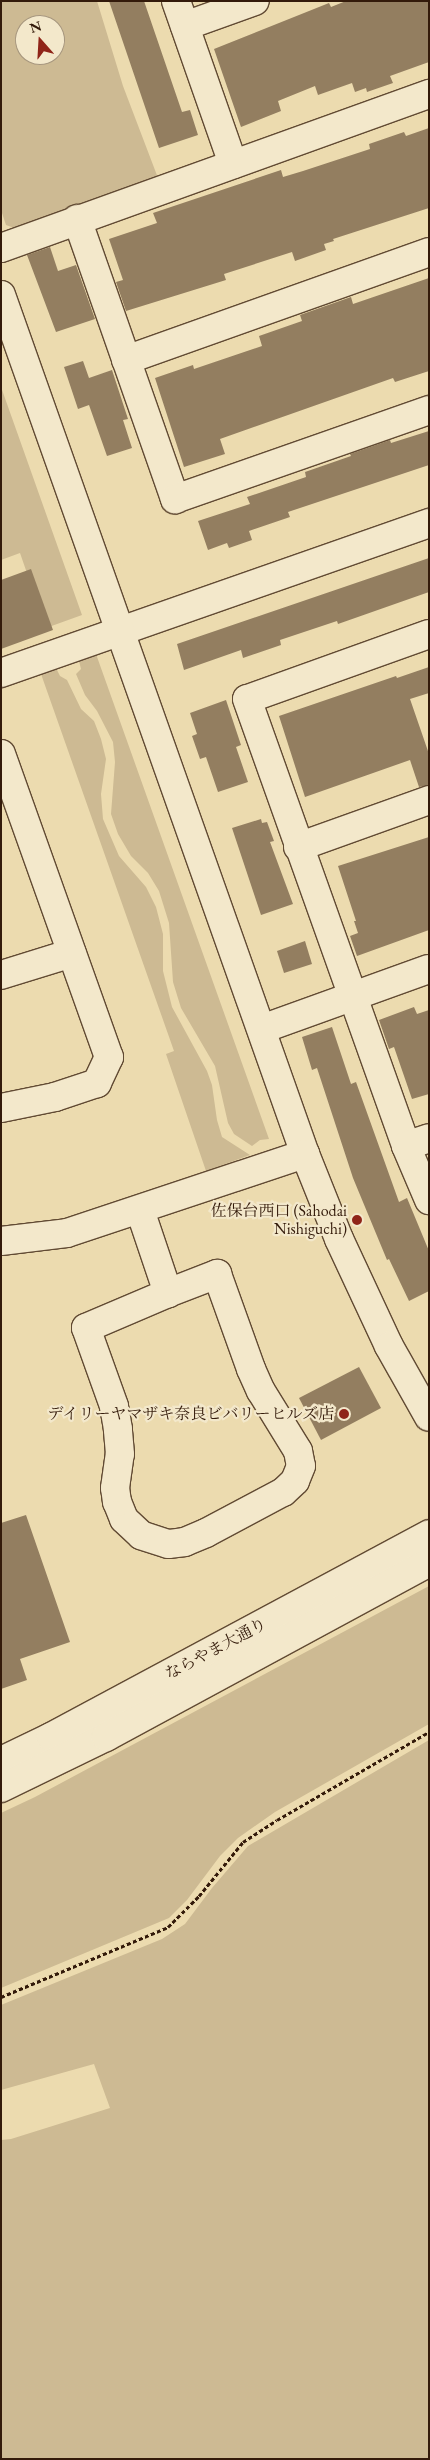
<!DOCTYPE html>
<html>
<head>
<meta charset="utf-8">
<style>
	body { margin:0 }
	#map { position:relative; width:430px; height:2460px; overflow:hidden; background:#ecdbaf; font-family:"EB Garamond","Noto Serif JP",serif }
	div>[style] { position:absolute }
	.green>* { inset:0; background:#cdba93 }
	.building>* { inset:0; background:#937e60 }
	.path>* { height:3px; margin-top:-1.5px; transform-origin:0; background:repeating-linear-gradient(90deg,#331a0a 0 4px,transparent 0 6.5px) }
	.roads { filter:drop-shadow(1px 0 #614a33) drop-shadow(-1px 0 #614a33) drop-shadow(0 1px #614a33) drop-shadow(0 -1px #614a33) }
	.street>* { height:28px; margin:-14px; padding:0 14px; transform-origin:14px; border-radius:14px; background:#f3e8cb }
	.secondary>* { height:28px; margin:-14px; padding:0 14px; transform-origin:14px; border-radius:14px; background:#f3e8cb }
	.dots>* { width:14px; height:14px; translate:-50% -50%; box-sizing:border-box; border:2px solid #f3e8cb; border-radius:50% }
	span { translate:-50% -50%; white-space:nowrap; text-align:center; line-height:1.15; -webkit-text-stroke:4.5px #f3e8cb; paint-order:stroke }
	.poi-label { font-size:16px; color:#331a0a }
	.right { translate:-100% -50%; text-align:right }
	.street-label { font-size:16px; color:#331a0a }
	.frame { position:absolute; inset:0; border:2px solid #331a0a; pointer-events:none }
	.north { position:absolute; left:15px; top:15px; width:50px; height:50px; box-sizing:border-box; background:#f3e8cb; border:1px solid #a6967e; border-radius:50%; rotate:341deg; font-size:14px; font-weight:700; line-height:20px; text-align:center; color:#331a0a }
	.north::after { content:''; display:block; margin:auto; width:18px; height:22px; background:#8f2418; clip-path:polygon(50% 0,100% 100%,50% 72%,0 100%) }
</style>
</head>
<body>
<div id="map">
	<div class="green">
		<i style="clip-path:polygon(evenodd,1px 1px,97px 1px,123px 86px,158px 178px,17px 229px,6px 225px,1px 210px,1px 1px,25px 25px,55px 25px,55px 55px,25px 55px,25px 25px)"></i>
		<i style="clip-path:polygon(1px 387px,82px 615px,46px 628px,20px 553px,1px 560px)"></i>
		<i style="clip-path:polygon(96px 654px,269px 1139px,260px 1140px,252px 1146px,234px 1134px,228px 1123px,215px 1066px,181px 1008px,173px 982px,169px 923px,159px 891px,148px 873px,131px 856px,118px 834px,111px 814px,115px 762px,113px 742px,97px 711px,85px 695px,76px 674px,81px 669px,79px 661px)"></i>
		<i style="clip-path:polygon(56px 668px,60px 676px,67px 680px,81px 709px,94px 721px,101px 739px,106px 759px,101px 794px,103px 819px,119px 856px,146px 887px,156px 907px,163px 934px,163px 971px,172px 1007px,207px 1071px,212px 1085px,217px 1120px,222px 1137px,250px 1155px,206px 1171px,166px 1054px,174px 1051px,41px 674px)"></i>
		<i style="clip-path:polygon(429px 1586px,429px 1724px,275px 1812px,238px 1838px,220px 1856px,187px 1900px,169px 1918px,1px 1988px,1px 1813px,35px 1797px)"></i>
		<i style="clip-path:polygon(429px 1740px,429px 2459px,1px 2459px,1px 2140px,11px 2139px,110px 2108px,94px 2064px,1px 2090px,1px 2005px,162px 1939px,185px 1924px,212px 1888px,248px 1846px)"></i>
	</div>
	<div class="building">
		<i style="clip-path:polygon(109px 1px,144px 1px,182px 112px,190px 110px,198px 135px,159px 148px)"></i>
		<i style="clip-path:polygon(346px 1px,429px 1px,429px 62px,390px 76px,393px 83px,367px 92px,366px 88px,355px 92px,352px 83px,318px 95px,315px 86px,278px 101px,281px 111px,241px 127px,214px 49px,329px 3px,331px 7px)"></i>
		<i style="clip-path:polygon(429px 128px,429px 208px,333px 239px,334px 241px,324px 244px,326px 250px,295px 261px,292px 252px,224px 274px,226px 280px,126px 311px,116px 282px,123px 280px,109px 239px,157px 223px,153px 213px,281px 170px,283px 177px,303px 171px,370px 149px,369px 144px,404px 132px,406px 136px)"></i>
		<i style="clip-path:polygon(50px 247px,58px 271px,76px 265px,95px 319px,56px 332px,27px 255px)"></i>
		<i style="clip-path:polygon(429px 278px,429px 371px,395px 382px,393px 378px,220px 439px,225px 454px,184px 467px,155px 378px,193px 365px,194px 369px,262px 346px,259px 336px,302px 321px,300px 315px,351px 297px,353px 304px)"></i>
		<i style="clip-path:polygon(83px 361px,89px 378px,112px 370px,128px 419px,123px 420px,132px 448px,107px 456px,89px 405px,78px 409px,64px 367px)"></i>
		<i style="clip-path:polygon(429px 431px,429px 465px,288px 512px,290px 517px,249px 531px,252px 540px,229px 548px,227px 543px,208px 550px,198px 521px,250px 504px,247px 497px,306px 477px,305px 472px,351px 456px,350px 454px,390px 440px,391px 443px)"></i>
		<i style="clip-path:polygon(429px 558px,429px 592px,338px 624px,337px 621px,280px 640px,281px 645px,243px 658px,241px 650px,184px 670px,177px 644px)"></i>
		<i style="clip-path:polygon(31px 569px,53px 630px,1px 649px,1px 580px)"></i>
		<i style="clip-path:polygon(429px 667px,429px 693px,410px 699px,429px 754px,429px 785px,419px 787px,410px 760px,305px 797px,279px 716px,396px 676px,397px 678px)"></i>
		<i style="clip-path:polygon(226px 700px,241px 745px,236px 747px,248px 782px,218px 792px,206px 757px,200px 759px,192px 736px,197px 734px,190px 713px)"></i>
		<i style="clip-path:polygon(261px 819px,262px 823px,267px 822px,274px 841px,270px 842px,293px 904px,261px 915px,232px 828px)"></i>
		<i style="clip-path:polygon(429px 837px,429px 930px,357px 956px,350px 936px,358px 933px,354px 921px,356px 921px,338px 866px)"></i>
		<i style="clip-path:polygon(305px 941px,312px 964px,284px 973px,277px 951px)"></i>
		<i style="clip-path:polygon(414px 1007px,417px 1014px,429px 1010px,429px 1094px,412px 1099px,394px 1047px,389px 1049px,379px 1020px)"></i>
		<i style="clip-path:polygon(332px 1027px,351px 1084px,356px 1082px,399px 1202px,407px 1198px,429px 1251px,429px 1291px,409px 1301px,389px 1259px,387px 1260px,353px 1178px,317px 1068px,312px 1070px,302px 1037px)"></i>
		<i style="clip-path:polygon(359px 1367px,381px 1408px,321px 1440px,299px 1398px)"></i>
		<i style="clip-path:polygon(26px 1515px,70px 1642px,20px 1659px,27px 1680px,1px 1689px,1px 1523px)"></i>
	</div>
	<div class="path">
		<i style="left:1px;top:1997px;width:181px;rotate:-22.7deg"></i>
		<i style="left:168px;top:1927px;width:44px;rotate:-45deg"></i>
		<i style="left:199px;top:1896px;width:70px;rotate:-50.8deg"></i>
		<i style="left:243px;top:1842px;width:40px;rotate:-32.9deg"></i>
		<i style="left:277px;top:1820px;width:176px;rotate:-30.1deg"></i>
	</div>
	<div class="roads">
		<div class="street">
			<i style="left:176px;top:1px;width:173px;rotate:70.7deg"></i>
			<i style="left:185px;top:26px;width:74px;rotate:-19.7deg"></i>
			<i style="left:77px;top:219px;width:297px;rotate:70.7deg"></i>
			<i style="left:175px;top:499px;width:269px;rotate:-19.3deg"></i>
			<i style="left:1px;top:248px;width:455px;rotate:-19.8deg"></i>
			<i style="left:126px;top:360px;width:322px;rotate:-19.6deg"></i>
			<i style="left:429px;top:634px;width:193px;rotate:160.3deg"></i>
			<i style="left:247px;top:699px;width:474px;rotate:70.4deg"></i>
			<i style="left:406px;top:1146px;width:59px;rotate:66.9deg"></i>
			<i style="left:1px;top:673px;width:454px;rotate:-19.3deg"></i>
			<i style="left:1px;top:754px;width:322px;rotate:70.4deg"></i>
			<i style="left:109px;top:1057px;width:29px;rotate:115deg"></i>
			<i style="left:97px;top:1083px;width:44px;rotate:161.6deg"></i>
			<i style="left:55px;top:1097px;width:55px;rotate:168.5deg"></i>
			<i style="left:298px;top:847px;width:139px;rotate:-19.7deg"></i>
			<i style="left:1px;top:975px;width:74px;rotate:-17.2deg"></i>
			<i style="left:262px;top:1029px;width:177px;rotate:-19.8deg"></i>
			<i style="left:406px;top:1146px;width:24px;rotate:-19deg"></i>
			<i style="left:140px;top:1210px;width:88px;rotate:71.4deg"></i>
			<i style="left:168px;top:1293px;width:53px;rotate:-21.2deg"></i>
			<i style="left:217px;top:1274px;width:101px;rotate:70.3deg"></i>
			<i style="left:251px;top:1369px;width:24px;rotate:66deg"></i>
			<i style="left:261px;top:1391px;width:70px;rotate:58.3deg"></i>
			<i style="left:298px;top:1451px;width:15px;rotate:79deg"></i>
			<i style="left:301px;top:1466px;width:16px;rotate:112deg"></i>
			<i style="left:295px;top:1481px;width:16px;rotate:137deg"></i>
			<i style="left:283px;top:1492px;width:87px;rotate:152deg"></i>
			<i style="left:206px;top:1533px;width:23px;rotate:157deg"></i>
			<i style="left:185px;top:1542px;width:17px;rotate:173deg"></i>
			<i style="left:168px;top:1544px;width:28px;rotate:-162deg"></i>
			<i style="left:141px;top:1535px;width:23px;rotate:-137deg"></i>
			<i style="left:124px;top:1519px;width:18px;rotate:-112deg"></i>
			<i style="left:117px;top:1502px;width:14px;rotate:-98deg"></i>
			<i style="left:115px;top:1488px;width:34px;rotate:-82deg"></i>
			<i style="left:120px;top:1454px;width:25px;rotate:-95deg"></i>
			<i style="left:118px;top:1429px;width:23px;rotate:-100deg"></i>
			<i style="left:114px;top:1406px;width:83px;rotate:-109.7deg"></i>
			<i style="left:86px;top:1328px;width:89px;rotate:-23.1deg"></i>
			<i style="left:1px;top:1241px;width:66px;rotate:-6.9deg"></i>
			<i style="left:67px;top:1233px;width:251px;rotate:-18.4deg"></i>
		</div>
		<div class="secondary">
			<i style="left:1px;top:295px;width:911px;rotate:70.51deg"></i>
			<i style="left:305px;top:1154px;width:92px;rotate:68.2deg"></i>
			<i style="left:339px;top:1239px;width:118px;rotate:65deg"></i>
			<i style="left:389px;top:1346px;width:81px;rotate:60.6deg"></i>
			<i style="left:1px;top:1761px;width:55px;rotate:-25.6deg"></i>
			<i style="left:51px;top:1737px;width:429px;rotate:-28.2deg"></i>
			<i style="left:1px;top:1788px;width:117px;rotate:-25.9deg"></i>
			<i style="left:106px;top:1737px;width:367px;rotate:-28.4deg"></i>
		</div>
	</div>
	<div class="dots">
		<i style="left:357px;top:1220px;background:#8f2418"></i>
		<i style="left:344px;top:1414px;background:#8f2418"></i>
	</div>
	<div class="poi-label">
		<span class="right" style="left:347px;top:1220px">佐保台西口 (Sahodai<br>Nishiguchi)</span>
		<span class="right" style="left:334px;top:1414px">デイリーヤマザキ奈良ビバリーヒルズ店</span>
	</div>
	<div class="street-label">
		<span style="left:216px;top:1649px;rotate:-28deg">ならやま大通り</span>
	</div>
	<div class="frame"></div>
	<div class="north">N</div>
</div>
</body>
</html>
